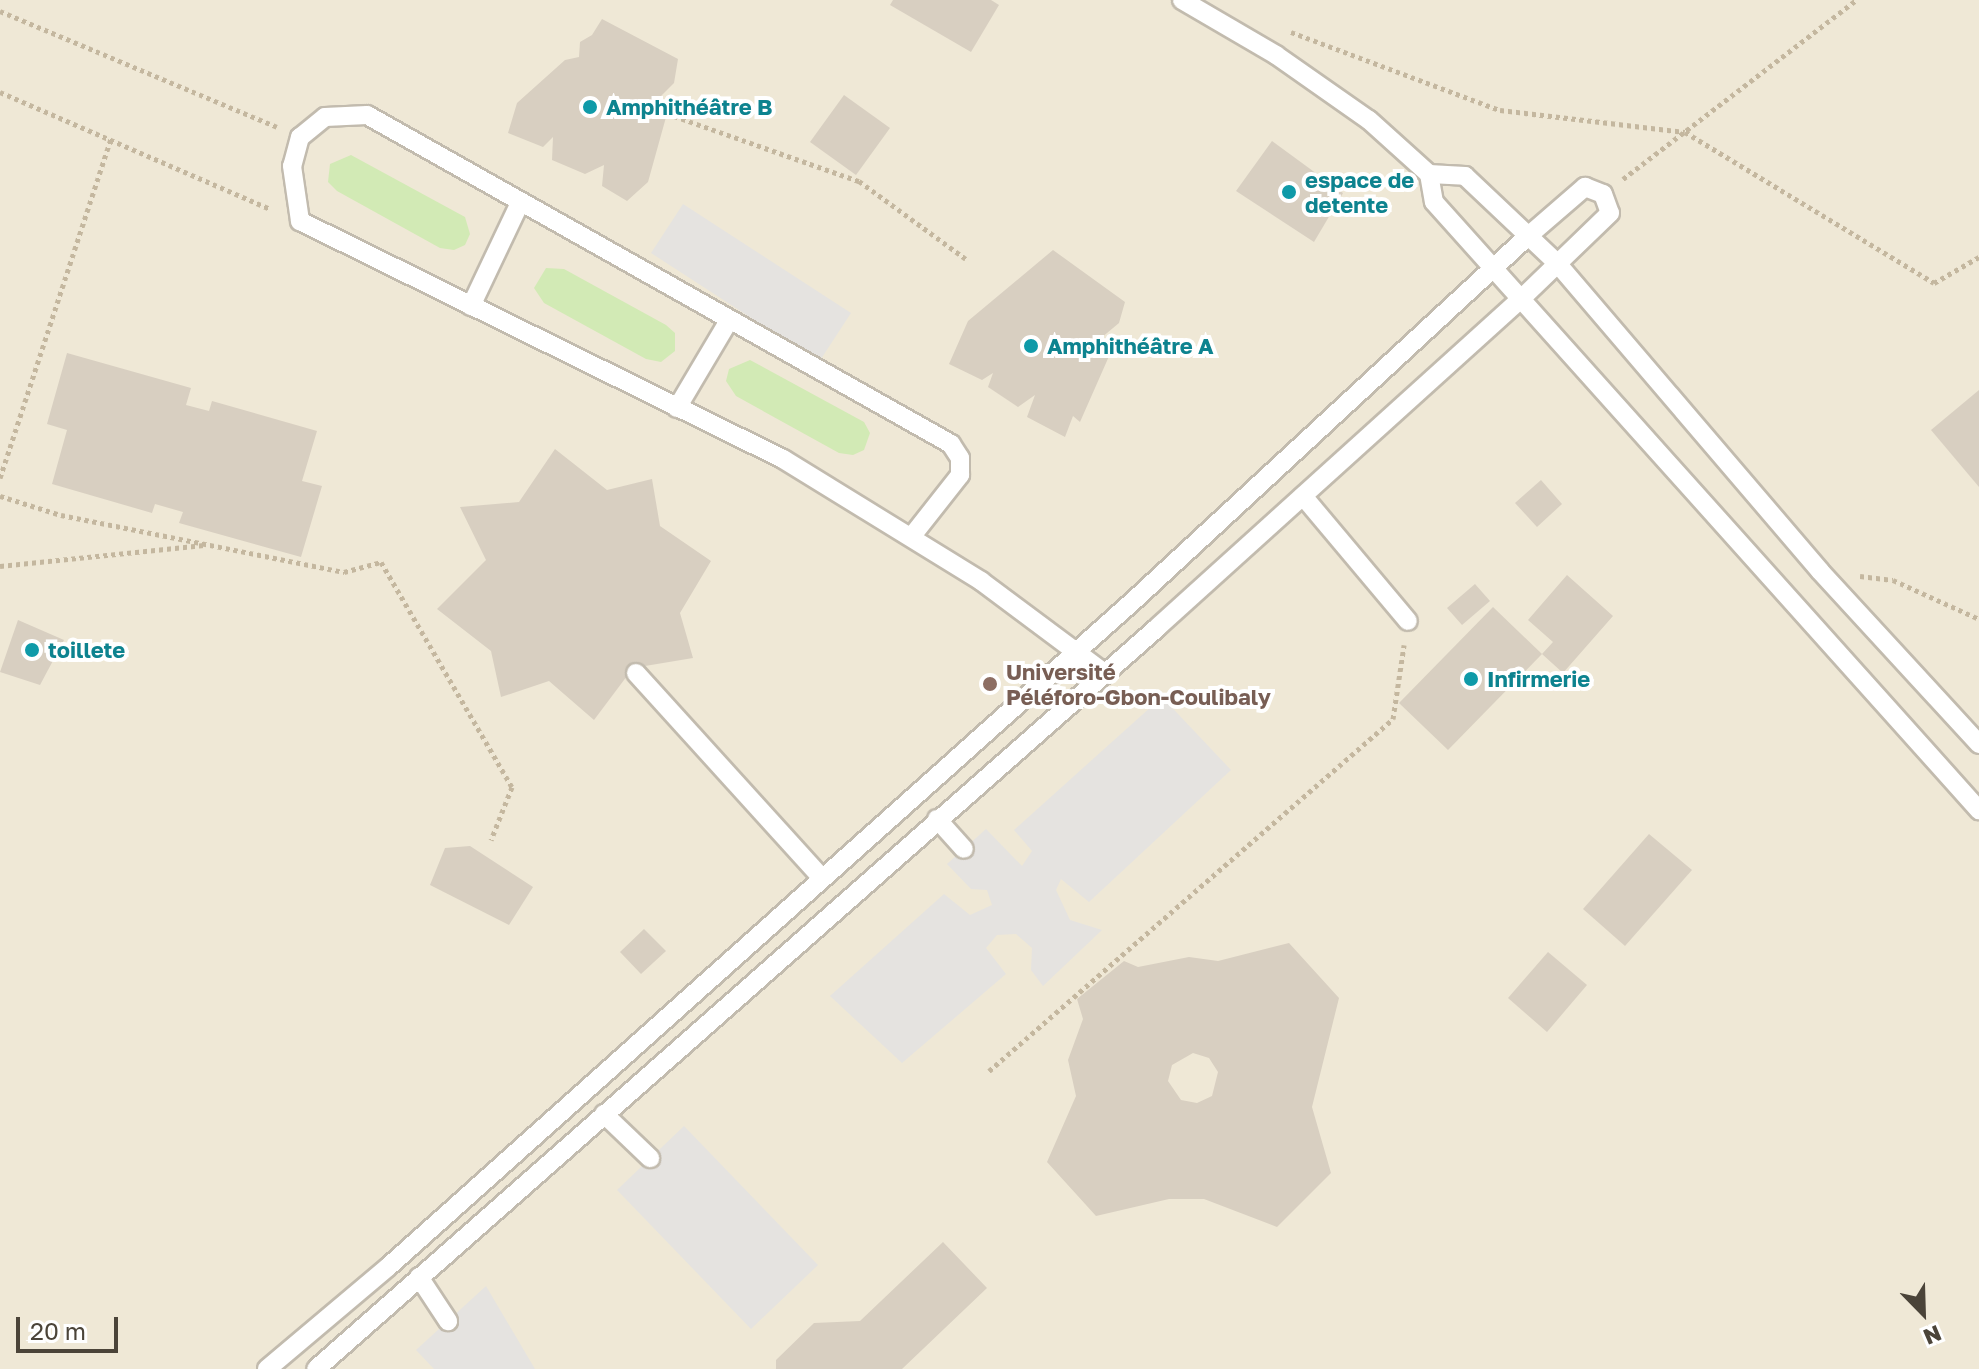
<!DOCTYPE html>
<html>
<head>
<meta charset="utf-8">
<style>
	body { margin:0 }
	#map { position:relative; width:1979px; height:1369px; overflow:hidden; background:#f6f3ec; font-family:"Golos Text",sans-serif }
	div>[style] { position:absolute }
	.education>* { inset:0; background:#efe8d6 }
	.green>* { inset:0; background:#d2eab5 }
	.parking>* { inset:0; background:#e5e3e0 }
	.building>* { inset:0; background:#d8cfc1 }
	.path>* { height:5px; margin-top:-2.5px; transform-origin:0; background:repeating-linear-gradient(90deg,#c4b79f 0 4px,transparent 0 8px) }
	.roads { filter:drop-shadow(2px 0 #c2bbae) drop-shadow(-2px 0 #c2bbae) drop-shadow(0 2px #c2bbae) drop-shadow(0 -2px #c2bbae) }
	.lane>* { height:18px; margin:-9px; padding:0 9px; transform-origin:9px; border-radius:9px; background:#fff }
	.dots>* { width:22px; height:22px; translate:-50% -50%; box-sizing:border-box; border:4px solid #fff; border-radius:50% }
	span { translate:-50% -50%; white-space:nowrap; text-align:center; line-height:1.15; -webkit-text-stroke:8px #fff; paint-order:stroke }
	.culture-label { font-size:22px; color:#0d838f; font-weight:700 }
	.left { translate:0 -50%; text-align:left }
	.education-label { font-size:22px; color:#785e54; font-weight:700 }
	.north { position:absolute; left:1883px; top:1273px; width:80px; height:80px; -webkit-text-stroke:6px #fff; paint-order:stroke; rotate:157deg; font-size:22px; font-weight:700; line-height:32px; text-align:center; color:#4b4439 }
	.north::after { content:''; display:block; margin:auto; width:28px; height:36px; background:#4b4439; clip-path:polygon(50% 0,100% 100%,50% 72%,0 100%) }
	.scale { position:absolute; left:16px; top:1317px; width:102px; height:36px; box-sizing:border-box; border:4px solid #4b4439; border-top:0; padding-left:10px; font-size:24px; line-height:28px; white-space:nowrap; color:#4b4439; -webkit-text-stroke:6px #fff; paint-order:stroke }
</style>
</head>
<body>
<div id="map">
	<div class="education">
		<i style="clip-path:polygon(0 0,1979px 0,1979px 1369px,0 1369px)"></i>
	</div>
	<div class="green">
		<i style="clip-path:polygon(351px 155px,465px 217px,470px 234px,465px 245px,454px 250px,440px 248px,337px 191px,328px 182px,330px 164px)"></i>
		<i style="clip-path:polygon(546px 268px,564px 269px,666px 325px,675px 333px,675px 351px,661px 362px,646px 359px,544px 303px,534px 288px)"></i>
		<i style="clip-path:polygon(750px 360px,864px 422px,870px 433px,864px 450px,853px 455px,839px 453px,736px 396px,726px 381px,729px 369px)"></i>
	</div>
	<div class="parking">
		<i style="clip-path:polygon(683px 204px,851px 313px,819px 362px,651px 253px)"></i>
		<i style="clip-path:polygon(1162px 697px,1231px 770px,1089px 902px,1061px 879px,1056px 890px,1070px 920px,1102px 930px,1043px 986px,1031px 970px,1032px 948px,1016px 934px,997px 935px,986px 948px,1006px 974px,902px 1063px,830px 996px,944px 894px,970px 915px,992px 905px,987px 890px,971px 889px,947px 864px,986px 829px,1022px 866px,1032px 851px,1014px 830px)"></i>
		<i style="clip-path:polygon(684px 1126px,818px 1265px,751px 1329px,617px 1190px)"></i>
		<i style="clip-path:polygon(486px 1286px,535px 1369px,434px 1369px,416px 1350px)"></i>
	</div>
	<div class="building">
		<i style="clip-path:polygon(893px 0,991px 0,999px 5px,971px 52px,890px 5px)"></i>
		<i style="clip-path:polygon(602px 19px,678px 59px,674px 83px,658px 99px,668px 110px,648px 182px,627px 201px,602px 186px,604px 165px,585px 174px,552px 160px,553px 137px,543px 147px,508px 133px,517px 103px,565px 60px,579px 57px,580px 42px,592px 35px)"></i>
		<i style="clip-path:polygon(844px 95px,890px 128px,856px 175px,810px 142px)"></i>
		<i style="clip-path:polygon(1272px 141px,1343px 193px,1314px 242px,1236px 191px)"></i>
		<i style="clip-path:polygon(1053px 250px,1125px 302px,1119px 323px,1101px 338px,1110px 354px,1080px 422px,1073px 416px,1065px 437px,1027px 417px,1035px 395px,1018px 407px,988px 387px,993px 373px,982px 380px,949px 364px,968px 321px)"></i>
		<i style="clip-path:polygon(67px 353px,191px 388px,186px 405px,209px 411px,212px 401px,317px 431px,302px 481px,322px 486px,301px 557px,179px 523px,183px 512px,155px 504px,152px 513px,52px 484px,67px 430px,47px 424px)"></i>
		<i style="clip-path:polygon(1979px 390px,1979px 487px,1931px 430px)"></i>
		<i style="clip-path:polygon(555px 449px,607px 490px,652px 479px,660px 526px,711px 561px,680px 613px,693px 658px,633px 668px,594px 720px,549px 681px,501px 697px,491px 651px,437px 609px,486px 560px,460px 507px,519px 502px)"></i>
		<i style="clip-path:polygon(1541px 480px,1562px 504px,1537px 527px,1515px 503px)"></i>
		<i style="clip-path:polygon(1567px 575px,1613px 616px,1563px 673px,1542px 654px,1553px 642px,1528px 620px)"></i>
		<i style="clip-path:polygon(1475px 584px,1490px 601px,1462px 625px,1447px 608px)"></i>
		<i style="clip-path:polygon(1493px 607px,1542px 654px,1448px 750px,1399px 703px)"></i>
		<i style="clip-path:polygon(18px 620px,64px 640px,40px 685px,0 672px)"></i>
		<i style="clip-path:polygon(1649px 834px,1692px 870px,1625px 946px,1583px 909px)"></i>
		<i style="clip-path:polygon(470px 846px,533px 887px,509px 925px,430px 885px,445px 848px)"></i>
		<i style="clip-path:polygon(644px 929px,666px 951px,641px 974px,620px 952px)"></i>
		<i style="clip-path:polygon(evenodd,1289px 943px,1339px 998px,1312px 1107px,1331px 1173px,1277px 1227px,1204px 1199px,1169px 1199px,1096px 1216px,1047px 1162px,1076px 1096px,1068px 1060px,1083px 1019px,1077px 999px,1124px 961px,1138px 967px,1189px 957px,1218px 961px,1289px 943px,1193px 1053px,1209px 1058px,1218px 1072px,1212px 1096px,1197px 1103px,1181px 1100px,1168px 1081px,1172px 1065px,1193px 1053px)"></i>
		<i style="clip-path:polygon(1548px 952px,1587px 985px,1547px 1032px,1508px 998px)"></i>
		<i style="clip-path:polygon(943px 1242px,987px 1288px,902px 1369px,776px 1369px,776px 1360px,814px 1323px,860px 1321px)"></i>
	</div>
	<div class="path">
		<i style="left:0;top:11px;width:300px;rotate:22.7deg"></i>
		<i style="left:1291px;top:32px;width:223px;rotate:20.5deg"></i>
		<i style="left:1500px;top:110px;width:186px;rotate:6.8deg"></i>
		<i style="left:1685px;top:132px;width:291px;rotate:31.2deg"></i>
		<i style="left:1934px;top:283px;width:52px;rotate:-30deg"></i>
		<i style="left:0;top:92px;width:295px;rotate:23.4deg"></i>
		<i style="left:674px;top:116px;width:196px;rotate:19.4deg"></i>
		<i style="left:859px;top:181px;width:132px;rotate:36.1deg"></i>
		<i style="left:1623px;top:179px;width:294px;rotate:-37.5deg"></i>
		<i style="left:0;top:478px;width:357px;rotate:-71.9deg"></i>
		<i style="left:0;top:496px;width:64px;rotate:17.3deg"></i>
		<i style="left:61px;top:515px;width:289px;rotate:11.4deg"></i>
		<i style="left:344px;top:572px;width:38px;rotate:-15deg"></i>
		<i style="left:381px;top:562px;width:260px;rotate:59.8deg"></i>
		<i style="left:512px;top:787px;width:57px;rotate:111.6deg"></i>
		<i style="left:0;top:566px;width:205px;rotate:-5.9deg"></i>
		<i style="left:1860px;top:576px;width:33px;rotate:7deg"></i>
		<i style="left:1893px;top:580px;width:94px;rotate:24.4deg"></i>
		<i style="left:989px;top:1071px;width:536px;rotate:-41.07deg"></i>
		<i style="left:1393px;top:719px;width:75px;rotate:-81.5deg"></i>
	</div>
	<div class="roads">
		<div class="lane">
			<i style="left:1182px;top:0;width:109px;rotate:30.3deg"></i>
			<i style="left:1276px;top:55px;width:113px;rotate:35deg"></i>
			<i style="left:1369px;top:120px;width:81px;rotate:42deg"></i>
			<i style="left:1429px;top:174px;width:28px;rotate:80deg"></i>
			<i style="left:1434px;top:202px;width:817px;rotate:48.13deg"></i>
			<i style="left:1429px;top:174px;width:36px;rotate:3deg"></i>
			<i style="left:1465px;top:176px;width:127px;rotate:43.4deg"></i>
			<i style="left:1557px;top:263px;width:405px;rotate:49.5deg"></i>
			<i style="left:1820px;top:571px;width:235px;rotate:47.4deg"></i>
			<i style="left:471px;top:306px;width:114px;rotate:-64.6deg"></i>
			<i style="left:677px;top:408px;width:100px;rotate:-59.3deg"></i>
			<i style="left:1303px;top:496px;width:163px;rotate:50deg"></i>
			<i style="left:912px;top:536px;width:78px;rotate:-51.8deg"></i>
			<i style="left:960px;top:475px;width:17px;rotate:-90deg"></i>
			<i style="left:960px;top:458px;width:17px;rotate:-123deg"></i>
			<i style="left:951px;top:444px;width:670px;rotate:-150.6deg"></i>
			<i style="left:367px;top:115px;width:42px;rotate:177.3deg"></i>
			<i style="left:325px;top:117px;width:32px;rotate:141deg"></i>
			<i style="left:300px;top:137px;width:30px;rotate:105deg"></i>
			<i style="left:292px;top:166px;width:56px;rotate:81.7deg"></i>
			<i style="left:300px;top:221px;width:538px;rotate:26.23deg"></i>
			<i style="left:783px;top:459px;width:233px;rotate:31.6deg"></i>
			<i style="left:981px;top:581px;width:152px;rotate:36.7deg"></i>
			<i style="left:636px;top:673px;width:277px;rotate:47.8deg"></i>
			<i style="left:937px;top:819px;width:40px;rotate:48deg"></i>
			<i style="left:604px;top:1114px;width:64px;rotate:43.7deg"></i>
			<i style="left:419px;top:1277px;width:53px;rotate:56.6deg"></i>
			<i style="left:267px;top:1369px;width:158px;rotate:-40.1deg"></i>
			<i style="left:388px;top:1267px;width:996px;rotate:-41.79deg"></i>
			<i style="left:1131px;top:603px;width:539px;rotate:-42.75deg"></i>
			<i style="left:1527px;top:237px;width:77px;rotate:-40.8deg"></i>
			<i style="left:1585px;top:187px;width:19px;rotate:21deg"></i>
			<i style="left:1603px;top:194px;width:20px;rotate:70deg"></i>
			<i style="left:1610px;top:213px;width:120px;rotate:136deg"></i>
			<i style="left:1524px;top:296px;width:493px;rotate:137.9deg"></i>
			<i style="left:1158px;top:627px;width:1122px;rotate:138.61deg"></i>
		</div>
	</div>
	<div class="dots">
		<i style="left:590px;top:107px;background:#0f9aa8"></i>
		<i style="left:1289px;top:192px;background:#0f9aa8"></i>
		<i style="left:1031px;top:346px;background:#0f9aa8"></i>
		<i style="left:32px;top:650px;background:#0f9aa8"></i>
		<i style="left:1471px;top:679px;background:#0f9aa8"></i>
		<i style="left:990px;top:684px;background:#8d6e63"></i>
	</div>
	<div class="culture-label">
		<span class="left" style="left:606px;top:107px">Amphithéâtre B</span>
		<span class="left" style="left:1305px;top:192px">espace de<br>detente</span>
		<span class="left" style="left:1047px;top:346px">Amphithéâtre A</span>
		<span class="left" style="left:48px;top:650px">toillete</span>
		<span class="left" style="left:1487px;top:679px">Infirmerie</span>
	</div>
	<div class="education-label">
		<span class="left" style="left:1006px;top:684px">Université<br>Péléforo-Gbon-Coulibaly</span>
	</div>
	<div class="north">N</div>
	<div class="scale">20 m</div>
</div>
</body>
</html>
